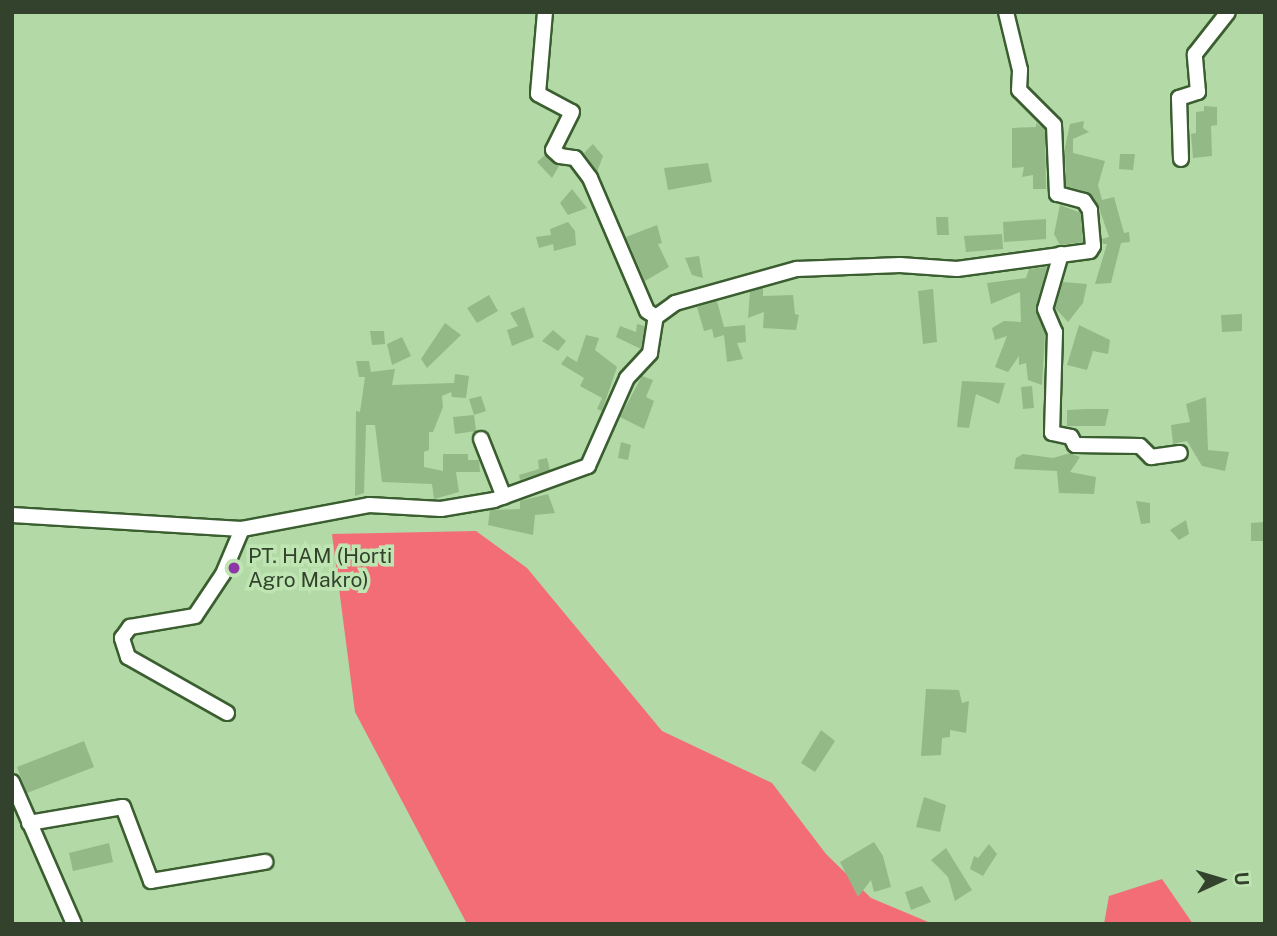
<!DOCTYPE html>
<html>
<head>
<meta charset="utf-8">
<style>
	body { margin:0 }
	#map { position:relative; width:1277px; height:936px; overflow:hidden; background:#b2d9a6; font-family:"Public Sans",sans-serif }
	div>[style] { position:absolute }
	.forest>* { inset:0; background:#f26d76 }
	.building>* { inset:0; background:#93b987 }
	.roads { filter:drop-shadow(2px 0 #3b5e30) drop-shadow(-2px 0 #3b5e30) drop-shadow(0 2px #3b5e30) drop-shadow(0 -2px #3b5e30) }
	.minor>* { height:14px; margin:-7px; padding:0 7px; transform-origin:7px; border-radius:7px; background:#fff }
	.dots>* { width:19px; height:19px; translate:-50% -50%; box-sizing:border-box; border:4px solid #bfe6b2; border-radius:50% }
	span { translate:-50% -50%; white-space:nowrap; text-align:center; line-height:1.15; -webkit-text-stroke:7px #bfe6b2; paint-order:stroke }
	.poi-label { font-size:21px; color:#32422d }
	.left { translate:0 -50%; text-align:left }
	.frame { position:absolute; inset:0; border:14px solid #32422d; pointer-events:none }
	.north { position:absolute; left:1186px; top:845px; width:70px; height:70px; -webkit-text-stroke:5px #bfe6b2; paint-order:stroke; rotate:86deg; font-size:19px; font-weight:700; line-height:28px; text-align:center; color:#32422d }
	.north::after { content:''; display:block; margin:auto; width:24px; height:32px; background:#32422d; clip-path:polygon(50% 0,100% 100%,50% 72%,0 100%) }
</style>
</head>
<body>
<div id="map">
	<div class="forest">
		<i style="clip-path:polygon(476px 531px,527px 568px,662px 731px,772px 783px,826px 854px,871px 898px,933px 924px,467px 924px,355px 712px,332px 534px)"></i>
		<i style="clip-path:polygon(1162px 879px,1193px 924px,1104px 924px,1109px 896px)"></i>
	</div>
	<div class="building">
		<i style="clip-path:polygon(1204px 106px,1217px 107px,1217px 125px,1211px 126px,1212px 156px,1193px 158px,1191px 134px,1196px 133px,1196px 112px,1204px 111px)"></i>
		<i style="clip-path:polygon(1084px 121px,1083px 128px,1089px 132px,1073px 139px,1073px 153px,1105px 161px,1098px 185px,1102px 200px,1114px 197px,1124px 233px,1129px 232px,1130px 242px,1121px 243px,1111px 283px,1095px 284px,1107px 244px,1103px 244px,1102px 239px,1109px 237px,1098px 205px,1087px 192px,1066px 186px,1065px 147px,1070px 124px)"></i>
		<i style="clip-path:polygon(1036px 123px,1045px 129px,1046px 189px,1033px 189px,1033px 175px,1022px 177px,1024px 167px,1012px 168px,1012px 128px,1036px 127px)"></i>
		<i style="clip-path:polygon(593px 144px,603px 156px,597px 172px,584px 153px)"></i>
		<i style="clip-path:polygon(1120px 154px,1135px 154px,1133px 170px,1119px 169px)"></i>
		<i style="clip-path:polygon(545px 155px,559px 166px,552px 178px,537px 162px)"></i>
		<i style="clip-path:polygon(708px 163px,712px 182px,668px 190px,664px 168px)"></i>
		<i style="clip-path:polygon(572px 189px,587px 208px,568px 215px,560px 203px)"></i>
		<i style="clip-path:polygon(1060px 205px,1081px 213px,1083px 242px,1060px 245px,1054px 234px)"></i>
		<i style="clip-path:polygon(936px 217px,948px 217px,949px 235px,937px 235px)"></i>
		<i style="clip-path:polygon(1046px 219px,1046px 239px,1004px 242px,1003px 222px)"></i>
		<i style="clip-path:polygon(568px 222px,575px 231px,576px 245px,554px 251px,553px 244px,539px 248px,536px 237px,551px 235px,550px 229px)"></i>
		<i style="clip-path:polygon(657px 225px,662px 243px,658px 244px,669px 267px,645px 281px,626px 237px)"></i>
		<i style="clip-path:polygon(1002px 234px,1003px 249px,966px 252px,964px 236px)"></i>
		<i style="clip-path:polygon(699px 256px,703px 278px,692px 275px,685px 258px)"></i>
		<i style="clip-path:polygon(1047px 267px,1036px 307px,1045px 334px,1042px 385px,1028px 380px,1026px 363px,1019px 365px,1019px 356px,1008px 372px,995px 367px,1007px 336px,995px 340px,992px 328px,1004px 321px,1021px 322px,1020px 292px,991px 304px,987px 283px,1026px 278px,1029px 269px)"></i>
		<i style="clip-path:polygon(1063px 282px,1087px 284px,1083px 303px,1068px 322px,1055px 308px)"></i>
		<i style="clip-path:polygon(763px 288px,763px 296px,793px 295px,795px 314px,799px 315px,796px 330px,763px 328px,764px 312px,748px 318px,750px 292px)"></i>
		<i style="clip-path:polygon(933px 289px,937px 342px,923px 344px,918px 291px)"></i>
		<i style="clip-path:polygon(489px 295px,498px 311px,477px 323px,467px 308px)"></i>
		<i style="clip-path:polygon(717px 301px,724px 327px,745px 325px,746px 342px,737px 343px,743px 359px,727px 362px,724px 335px,714px 338px,712px 329px,704px 331px,697px 307px)"></i>
		<i style="clip-path:polygon(524px 307px,534px 337px,512px 346px,507px 330px,518px 326px,510px 313px)"></i>
		<i style="clip-path:polygon(1242px 314px,1242px 331px,1222px 332px,1221px 315px)"></i>
		<i style="clip-path:polygon(445px 323px,461px 335px,427px 368px,421px 359px)"></i>
		<i style="clip-path:polygon(637px 324px,645px 326px,641px 349px,616px 337px,620px 326px,636px 332px)"></i>
		<i style="clip-path:polygon(1079px 325px,1110px 340px,1108px 354px,1093px 351px,1087px 370px,1067px 365px)"></i>
		<i style="clip-path:polygon(553px 330px,566px 341px,558px 351px,542px 341px)"></i>
		<i style="clip-path:polygon(370px 331px,384px 331px,385px 344px,372px 345px)"></i>
		<i style="clip-path:polygon(586px 335px,599px 338px,595px 350px,617px 367px,602px 411px,597px 409px,602px 398px,580px 386px,584px 378px,561px 364px,567px 356px,577px 362px)"></i>
		<i style="clip-path:polygon(402px 337px,411px 356px,392px 365px,387px 344px)"></i>
		<i style="clip-path:polygon(356px 361px,369px 361px,371px 372px,395px 369px,392px 385px,454px 383px,455px 374px,469px 376px,466px 398px,452px 397px,451px 392px,442px 396px,443px 407px,433px 432px,429px 432px,429px 450px,424px 452px,424px 467px,443px 471px,443px 454px,468px 454px,468px 460px,479px 460px,480px 472px,456px 472px,459px 492px,434px 499px,432px 484px,382px 482px,375px 425px,366px 425px,364px 493px,355px 496px,356px 411px,360px 412px,365px 377px,359px 377px)"></i>
		<i style="clip-path:polygon(642px 376px,653px 380px,646px 397px,654px 401px,644px 429px,620px 417px)"></i>
		<i style="clip-path:polygon(962px 381px,1005px 383px,999px 404px,976px 394px,969px 428px,957px 427px)"></i>
		<i style="clip-path:polygon(1032px 386px,1034px 408px,1023px 409px,1021px 387px)"></i>
		<i style="clip-path:polygon(481px 396px,486px 411px,474px 415px,469px 399px)"></i>
		<i style="clip-path:polygon(1206px 397px,1208px 450px,1229px 452px,1225px 471px,1202px 466px,1187px 441px,1173px 444px,1171px 425px,1190px 422px,1186px 404px)"></i>
		<i style="clip-path:polygon(1087px 409px,1109px 409px,1105px 426px,1067px 426px,1067px 410px)"></i>
		<i style="clip-path:polygon(474px 415px,476px 431px,455px 434px,453px 417px)"></i>
		<i style="clip-path:polygon(621px 442px,631px 445px,628px 460px,618px 458px)"></i>
		<i style="clip-path:polygon(1070px 453px,1080px 457px,1070px 472px,1096px 477px,1094px 494px,1059px 493px,1057px 471px,1014px 469px,1016px 458px,1023px 454px,1053px 458px)"></i>
		<i style="clip-path:polygon(547px 458px,550px 470px,520px 480px,519px 475px,539px 469px,538px 460px)"></i>
		<i style="clip-path:polygon(548px 494px,555px 513px,535px 515px,533px 535px,488px 525px,490px 510px,520px 509px,520px 501px)"></i>
		<i style="clip-path:polygon(1136px 501px,1150px 503px,1150px 523px,1141px 524px)"></i>
		<i style="clip-path:polygon(1186px 520px,1189px 534px,1179px 540px,1170px 530px)"></i>
		<i style="clip-path:polygon(1265px 522px,1265px 541px,1251px 541px,1251px 523px)"></i>
		<i style="clip-path:polygon(926px 689px,959px 690px,962px 703px,969px 701px,966px 733px,950px 730px,950px 737px,942px 738px,941px 755px,921px 756px)"></i>
		<i style="clip-path:polygon(821px 730px,835px 741px,815px 772px,801px 763px)"></i>
		<i style="clip-path:polygon(84px 741px,94px 767px,27px 793px,17px 767px)"></i>
		<i style="clip-path:polygon(924px 797px,946px 805px,940px 832px,916px 827px)"></i>
		<i style="clip-path:polygon(874px 842px,883px 856px,891px 887px,874px 892px,871px 880px,858px 897px,840px 862px)"></i>
		<i style="clip-path:polygon(109px 843px,113px 862px,73px 871px,69px 853px)"></i>
		<i style="clip-path:polygon(989px 844px,997px 854px,983px 876px,970px 869px,974px 856px,978px 858px)"></i>
		<i style="clip-path:polygon(946px 848px,972px 890px,955px 901px,948px 877px,931px 860px)"></i>
		<i style="clip-path:polygon(922px 886px,931px 902px,911px 910px,905px 892px)"></i>
	</div>
	<div class="roads">
		<div class="minor">
			<i style="left:545px;top:12px;width:82px;rotate:94.9deg"></i>
			<i style="left:538px;top:94px;width:38px;rotate:28deg"></i>
			<i style="left:572px;top:112px;width:42px;rotate:116.6deg"></i>
			<i style="left:553px;top:150px;width:9px;rotate:41deg"></i>
			<i style="left:560px;top:156px;width:15px;rotate:8deg"></i>
			<i style="left:575px;top:158px;width:25px;rotate:53deg"></i>
			<i style="left:590px;top:178px;width:145px;rotate:66.8deg"></i>
			<i style="left:647px;top:311px;width:11px;rotate:34deg"></i>
			<i style="left:1181px;top:159px;width:61px;rotate:-91.9deg"></i>
			<i style="left:1179px;top:98px;width:20px;rotate:-18deg"></i>
			<i style="left:1198px;top:92px;width:38px;rotate:-95deg"></i>
			<i style="left:1195px;top:54px;width:53px;rotate:-51.8deg"></i>
			<i style="left:1061px;top:254px;width:57px;rotate:106.2deg"></i>
			<i style="left:1045px;top:309px;width:25px;rotate:67deg"></i>
			<i style="left:1055px;top:332px;width:101px;rotate:91.7deg"></i>
			<i style="left:1052px;top:433px;width:19px;rotate:12deg"></i>
			<i style="left:1071px;top:437px;width:9px;rotate:63deg"></i>
			<i style="left:1075px;top:445px;width:65px;rotate:0.9deg"></i>
			<i style="left:1140px;top:446px;width:16px;rotate:45deg"></i>
			<i style="left:1151px;top:457px;width:29px;rotate:-8deg"></i>
			<i style="left:481px;top:439px;width:62px;rotate:68.4deg"></i>
			<i style="left:12px;top:515px;width:230px;rotate:3.5deg"></i>
			<i style="left:242px;top:529px;width:129px;rotate:-10.7deg"></i>
			<i style="left:369px;top:505px;width:72px;rotate:3.2deg"></i>
			<i style="left:441px;top:509px;width:54px;rotate:-9.6deg"></i>
			<i style="left:494px;top:500px;width:100px;rotate:-19.9deg"></i>
			<i style="left:588px;top:466px;width:96px;rotate:-66.1deg"></i>
			<i style="left:627px;top:378px;width:34px;rotate:-47deg"></i>
			<i style="left:650px;top:353px;width:36px;rotate:-81deg"></i>
			<i style="left:656px;top:317px;width:24px;rotate:-36deg"></i>
			<i style="left:675px;top:303px;width:127px;rotate:-15.6deg"></i>
			<i style="left:797px;top:269px;width:103px;rotate:-2.2deg"></i>
			<i style="left:900px;top:265px;width:57px;rotate:4deg"></i>
			<i style="left:957px;top:269px;width:134px;rotate:-7.7deg"></i>
			<i style="left:1090px;top:251px;width:6px;rotate:-59deg"></i>
			<i style="left:1093px;top:246px;width:36px;rotate:-95deg"></i>
			<i style="left:1090px;top:210px;width:11px;rotate:-124deg"></i>
			<i style="left:1084px;top:201px;width:28px;rotate:-165deg"></i>
			<i style="left:1057px;top:194px;width:69px;rotate:-92.5deg"></i>
			<i style="left:1054px;top:125px;width:49px;rotate:-135deg"></i>
			<i style="left:1019px;top:90px;width:20px;rotate:-87deg"></i>
			<i style="left:1020px;top:70px;width:60px;rotate:-103.6deg"></i>
			<i style="left:227px;top:713px;width:114px;rotate:-150.5deg"></i>
			<i style="left:128px;top:657px;width:20px;rotate:-108deg"></i>
			<i style="left:122px;top:638px;width:14px;rotate:-54deg"></i>
			<i style="left:130px;top:627px;width:66px;rotate:-9.6deg"></i>
			<i style="left:195px;top:616px;width:50px;rotate:-56.3deg"></i>
			<i style="left:223px;top:574px;width:49px;rotate:-67.1deg"></i>
			<i style="left:12px;top:782px;width:155px;rotate:66.4deg"></i>
			<i style="left:29px;top:823px;width:95px;rotate:-9.7deg"></i>
			<i style="left:123px;top:807px;width:79px;rotate:69.3deg"></i>
			<i style="left:151px;top:881px;width:116px;rotate:-9.5deg"></i>
		</div>
	</div>
	<div class="dots">
		<i style="left:234px;top:568px;background:#8e38a5"></i>
	</div>
	<div class="poi-label">
		<span class="left" style="left:248px;top:568px">PT. HAM (Horti<br>Agro Makro)</span>
	</div>
	<div class="frame"></div>
	<div class="north">U</div>
</div>
</body>
</html>
